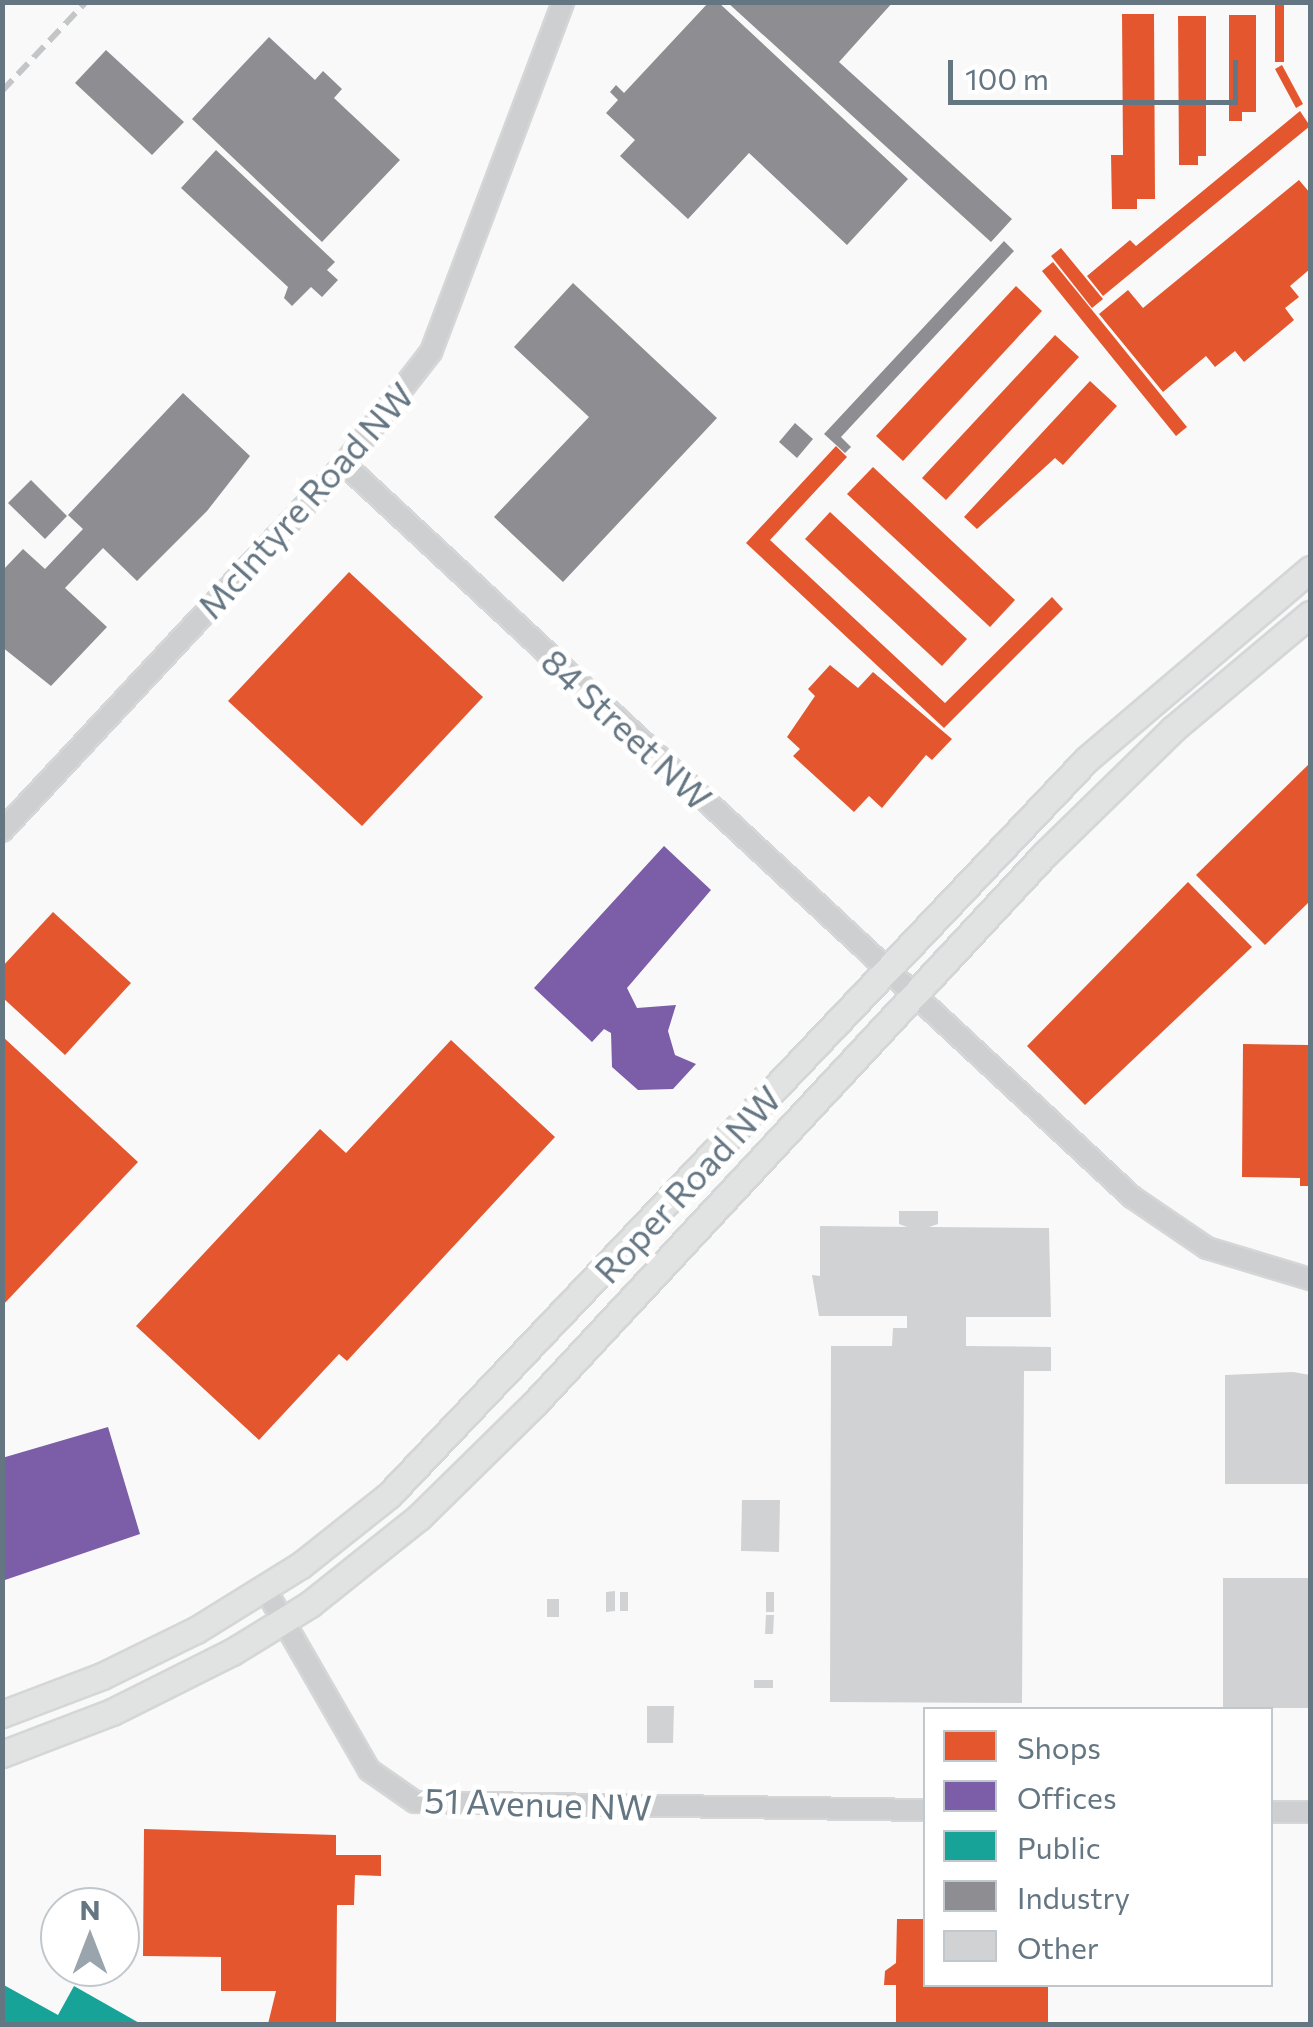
<!DOCTYPE html>
<html>
<head>
<meta charset="utf-8">
<style>
	body { margin:0 }
	#map { position:relative; width:1313px; height:2027px; overflow:hidden; background:#f9f9f9; font-family:Commissioner,sans-serif }
	div>[style] { position:absolute }
	.shops>* { inset:0; background:#e4572e }
	.offices>* { inset:0; background:#7b5ea7 }
	.public>* { inset:0; background:#17a398 }
	.industry>* { inset:0; background:#8d8d92 }
	.building>* { inset:0; background:#d0d2d3 }
	.roads { filter:drop-shadow(2px 0 #d5d6d7) drop-shadow(-2px 0 #d5d6d7) drop-shadow(0 2px #d5d6d7) drop-shadow(0 -2px #d5d6d7) }
	.minor>* { height:20px; margin:-10px; padding:0 10px; transform-origin:10px; border-radius:10px; background:#cecfd0 }
	.major>* { height:25px; margin:-12.5px; padding:0 12.5px; transform-origin:12.5px; border-radius:12.5px; background:#e1e2e2 }
	.rail>* { height:6px; margin-top:-3px; transform-origin:0; background:repeating-linear-gradient(90deg,#c3c5c6 0 15px,transparent 0 23px) }
	span { translate:-50% -50%; white-space:nowrap; text-align:center; line-height:1.15; -webkit-text-stroke:10px #fff; paint-order:stroke }
	.street-label { font-size:35px; color:#657683 }
	.frame { position:absolute; inset:0; border:5px solid #657683; pointer-events:none }
	.legend { position:absolute; left:923px; top:1707px; width:350px; height:280px; box-sizing:border-box; background:#fff; border:2px solid #c1c8cd; margin:0; padding:12px 18px; list-style:none; font-size:30px; color:#657683 }
	.legend li { display:flex; align-items:center; gap:20px; height:50px }
	.legend b { width:50px; border:2px solid #c1c8cd }
	.north { position:absolute; left:40px; top:1887px; width:100px; height:100px; box-sizing:border-box; background:#fff; border:2px solid #c1c8cd; border-radius:50%; rotate:0deg; font-size:28px; font-weight:700; line-height:40px; text-align:center; color:#657683 }
	.north::after { content:''; display:block; margin:auto; width:35px; height:45px; background:#99a4ac; clip-path:polygon(50% 0,100% 100%,50% 72%,0 100%) }
	.scale { position:absolute; left:948px; top:60px; width:290px; height:45px; box-sizing:border-box; border:5px solid #657683; border-top:0; padding-left:12px; font-size:30px; line-height:35px; white-space:nowrap; color:#657683; -webkit-text-stroke:8px #fff; paint-order:stroke }
</style>
</head>
<body>
<div id="map">
	<div class="shops">
		<i style="clip-path:polygon(1275px 2px,1284px 2px,1284px 62px,1275px 62px)"></i>
		<i style="clip-path:polygon(1122px 14px,1154px 14px,1155px 199px,1137px 199px,1137px 209px,1112px 209px,1111px 155px,1123px 155px)"></i>
		<i style="clip-path:polygon(1229px 15px,1256px 15px,1256px 112px,1242px 112px,1242px 121px,1229px 121px)"></i>
		<i style="clip-path:polygon(1178px 16px,1206px 16px,1206px 156px,1198px 156px,1198px 165px,1179px 165px)"></i>
		<i style="clip-path:polygon(1282px 65px,1303px 104px,1296px 108px,1275px 69px)"></i>
		<i style="clip-path:polygon(1300px 111px,1310px 126px,1103px 296px,1087px 276px,1130px 240px,1136px 246px)"></i>
		<i style="clip-path:polygon(1299px 180px,1310px 193px,1310px 269px,1290px 286px,1299px 297px,1285px 308px,1294px 320px,1244px 362px,1235px 351px,1215px 367px,1206px 356px,1163px 392px,1099px 314px,1128px 290px,1143px 308px)"></i>
		<i style="clip-path:polygon(1061px 248px,1103px 299px,1092px 308px,1051px 256px)"></i>
		<i style="clip-path:polygon(1053px 262px,1187px 427px,1176px 436px,1042px 271px)"></i>
		<i style="clip-path:polygon(1016px 286px,1042px 311px,903px 461px,876px 436px)"></i>
		<i style="clip-path:polygon(1055px 335px,1079px 357px,946px 500px,922px 478px)"></i>
		<i style="clip-path:polygon(1090px 381px,1117px 406px,1063px 465px,1055px 458px,977px 529px,964px 517px)"></i>
		<i style="clip-path:polygon(836px 446px,847px 457px,770px 540px,945px 703px,1052px 597px,1063px 609px,944px 728px,746px 543px)"></i>
		<i style="clip-path:polygon(873px 467px,1015px 600px,990px 627px,847px 494px)"></i>
		<i style="clip-path:polygon(830px 512px,967px 639px,942px 666px,805px 539px)"></i>
		<i style="clip-path:polygon(349px 572px,483px 697px,362px 826px,228px 701px)"></i>
		<i style="clip-path:polygon(830px 665px,858px 688px,873px 672px,952px 739px,932px 760px,926px 755px,882px 808px,869px 796px,854px 812px,793px 756px,800px 749px,787px 737px,815px 696px,808px 689px)"></i>
		<i style="clip-path:polygon(1310px 763px,1310px 901px,1265px 945px,1196px 875px)"></i>
		<i style="clip-path:polygon(1188px 882px,1252px 947px,1085px 1105px,1027px 1046px)"></i>
		<i style="clip-path:polygon(53px 912px,131px 983px,65px 1055px,2px 997px,2px 967px)"></i>
		<i style="clip-path:polygon(2px 1036px,138px 1162px,2px 1306px)"></i>
		<i style="clip-path:polygon(451px 1040px,555px 1137px,347px 1361px,339px 1354px,259px 1440px,136px 1326px,320px 1129px,346px 1153px)"></i>
		<i style="clip-path:polygon(1243px 1044px,1308px 1045px,1310px 1186px,1300px 1186px,1300px 1178px,1242px 1177px)"></i>
		<i style="clip-path:polygon(144px 1829px,336px 1835px,336px 1855px,381px 1855px,381px 1876px,355px 1875px,354px 1905px,337px 1905px,336px 2024px,268px 2024px,276px 1991px,221px 1991px,221px 1957px,143px 1956px)"></i>
		<i style="clip-path:polygon(897px 1919px,926px 1919px,926px 1984px,1048px 1984px,1048px 2024px,896px 2024px,896px 1985px,884px 1985px,885px 1971px,896px 1963px)"></i>
	</div>
	<div class="offices">
		<i style="clip-path:polygon(664px 846px,711px 890px,627px 988px,637px 1008px,676px 1005px,668px 1031px,675px 1055px,696px 1064px,673px 1089px,638px 1090px,612px 1067px,611px 1033px,604px 1029px,592px 1042px,534px 988px)"></i>
		<i style="clip-path:polygon(108px 1427px,140px 1534px,2px 1581px,2px 1458px)"></i>
	</div>
	<div class="public">
		<i style="clip-path:polygon(2px 1984px,58px 2015px,74px 1986px,141px 2024px,2px 2024px)"></i>
	</div>
	<div class="industry">
		<i style="clip-path:polygon(709px 2px,718px 2px,908px 179px,847px 245px,749px 153px,688px 219px,620px 156px,635px 140px,606px 113px,618px 100px,610px 92px,616px 85px,624px 93px)"></i>
		<i style="clip-path:polygon(727px 2px,893px 2px,839px 62px,1012px 219px,991px 242px)"></i>
		<i style="clip-path:polygon(269px 37px,315px 80px,323px 71px,342px 89px,334px 98px,400px 160px,322px 242px,192px 119px)"></i>
		<i style="clip-path:polygon(106px 50px,184px 122px,152px 155px,75px 83px)"></i>
		<i style="clip-path:polygon(216px 150px,335px 262px,327px 270px,338px 280px,322px 297px,311px 287px,292px 306px,284px 298px,288px 287px,181px 188px)"></i>
		<i style="clip-path:polygon(1004px 241px,1014px 251px,841px 437px,851px 447px,845px 453px,824px 434px)"></i>
		<i style="clip-path:polygon(573px 283px,717px 418px,563px 582px,494px 517px,589px 417px,514px 347px)"></i>
		<i style="clip-path:polygon(183px 393px,250px 456px,207px 511px,137px 581px,103px 548px,65px 588px,107px 627px,51px 686px,2px 647px,2px 571px,23px 549px,45px 569px,83px 529px,68px 515px)"></i>
		<i style="clip-path:polygon(795px 423px,813px 439px,797px 458px,779px 442px)"></i>
		<i style="clip-path:polygon(31px 480px,67px 516px,45px 539px,8px 503px)"></i>
	</div>
	<div class="building">
		<i style="clip-path:polygon(899px 1211px,938px 1211px,938px 1224px,929px 1227px,1049px 1228px,1051px 1317px,966px 1317px,966px 1346px,1051px 1347px,1051px 1371px,1024px 1371px,1022px 1703px,830px 1702px,831px 1346px,892px 1346px,893px 1328px,907px 1328px,907px 1316px,819px 1316px,812px 1275px,820px 1276px,820px 1226px,907px 1227px,899px 1224px)"></i>
		<i style="clip-path:polygon(1293px 1372px,1310px 1375px,1310px 1484px,1225px 1484px,1225px 1375px)"></i>
		<i style="clip-path:polygon(742px 1500px,780px 1500px,779px 1552px,741px 1551px)"></i>
		<i style="clip-path:polygon(1223px 1578px,1310px 1578px,1310px 1708px,1223px 1708px)"></i>
		<i style="clip-path:polygon(615px 1591px,615px 1611px,606px 1612px,606px 1592px)"></i>
		<i style="clip-path:polygon(620px 1592px,628px 1592px,628px 1611px,620px 1611px)"></i>
		<i style="clip-path:polygon(766px 1592px,774px 1592px,774px 1612px,766px 1612px)"></i>
		<i style="clip-path:polygon(547px 1599px,559px 1599px,559px 1617px,547px 1617px)"></i>
		<i style="clip-path:polygon(766px 1615px,774px 1615px,773px 1634px,765px 1634px)"></i>
		<i style="clip-path:polygon(754px 1680px,773px 1680px,773px 1688px,754px 1688px)"></i>
		<i style="clip-path:polygon(647px 1706px,674px 1706px,673px 1743px,647px 1743px)"></i>
	</div>
	<div class="roads">
		<div class="minor">
			<i style="left:344px;top:464px;width:1076px;rotate:42.93deg"></i>
			<i style="left:1132px;top:1197px;width:91px;rotate:34.2deg"></i>
			<i style="left:1207px;top:1248px;width:108px;rotate:16.8deg"></i>
			<i style="left:2px;top:831px;width:502px;rotate:-47.02deg"></i>
			<i style="left:344px;top:464px;width:142px;rotate:-52.2deg"></i>
			<i style="left:431px;top:352px;width:374px;rotate:-69.3deg"></i>
			<i style="left:265px;top:1589px;width:209px;rotate:60.1deg"></i>
			<i style="left:369px;top:1770px;width:56px;rotate:34.8deg"></i>
			<i style="left:415px;top:1802px;width:511px;rotate:0.9deg"></i>
			<i style="left:1270px;top:1812px;width:40px"></i>
		</div>
		<div class="major">
			<i style="left:2px;top:1714px;width:107px;rotate:-20.8deg"></i>
			<i style="left:102px;top:1676px;width:105px;rotate:-26.1deg"></i>
			<i style="left:196px;top:1630px;width:123px;rotate:-31.8deg"></i>
			<i style="left:301px;top:1565px;width:112px;rotate:-38.5deg"></i>
			<i style="left:389px;top:1495px;width:1014px;rotate:-46.52deg"></i>
			<i style="left:1087px;top:759px;width:293px;rotate:-40.4deg"></i>
			<i style="left:2px;top:1754px;width:118px;rotate:-20.9deg"></i>
			<i style="left:112px;top:1712px;width:134px;rotate:-26.6deg"></i>
			<i style="left:232px;top:1652px;width:92px;rotate:-31.6deg"></i>
			<i style="left:310px;top:1604px;width:139px;rotate:-38.6deg"></i>
			<i style="left:419px;top:1517px;width:163px;rotate:-44.5deg"></i>
			<i style="left:535px;top:1403px;width:749px;rotate:-47.11deg"></i>
			<i style="left:1045px;top:854px;width:179px;rotate:-44.3deg"></i>
			<i style="left:1173px;top:729px;width:179px;rotate:-40deg"></i>
		</div>
	</div>
	<div class="rail">
		<i style="left:2px;top:91px;width:122px;rotate:-46.7deg"></i>
	</div>
	<div class="street-label">
		<span style="left:305px;top:500px;rotate:-48deg">McIntyre Road NW</span>
		<span style="left:627px;top:729px;rotate:43deg">84 Street NW</span>
		<span style="left:687px;top:1184px;rotate:-47deg">Roper Road NW</span>
		<span style="left:538px;top:1803px;rotate:2deg">51 Avenue NW</span>
	</div>
	<div class="frame"></div>
	<ul class="legend">
	<li><b style="height:28px;background:#e4572e"></b>Shops</li>
	<li><b style="height:28px;background:#7b5ea7"></b>Offices</li>
	<li><b style="height:28px;background:#17a398"></b>Public</li>
	<li><b style="height:28px;background:#8d8d92"></b>Industry</li>
	<li><b style="height:28px;background:#d0d2d3"></b>Other</li>
	</ul>
	<div class="north">N</div>
	<div class="scale">100 m</div>
</div>
</body>
</html>
